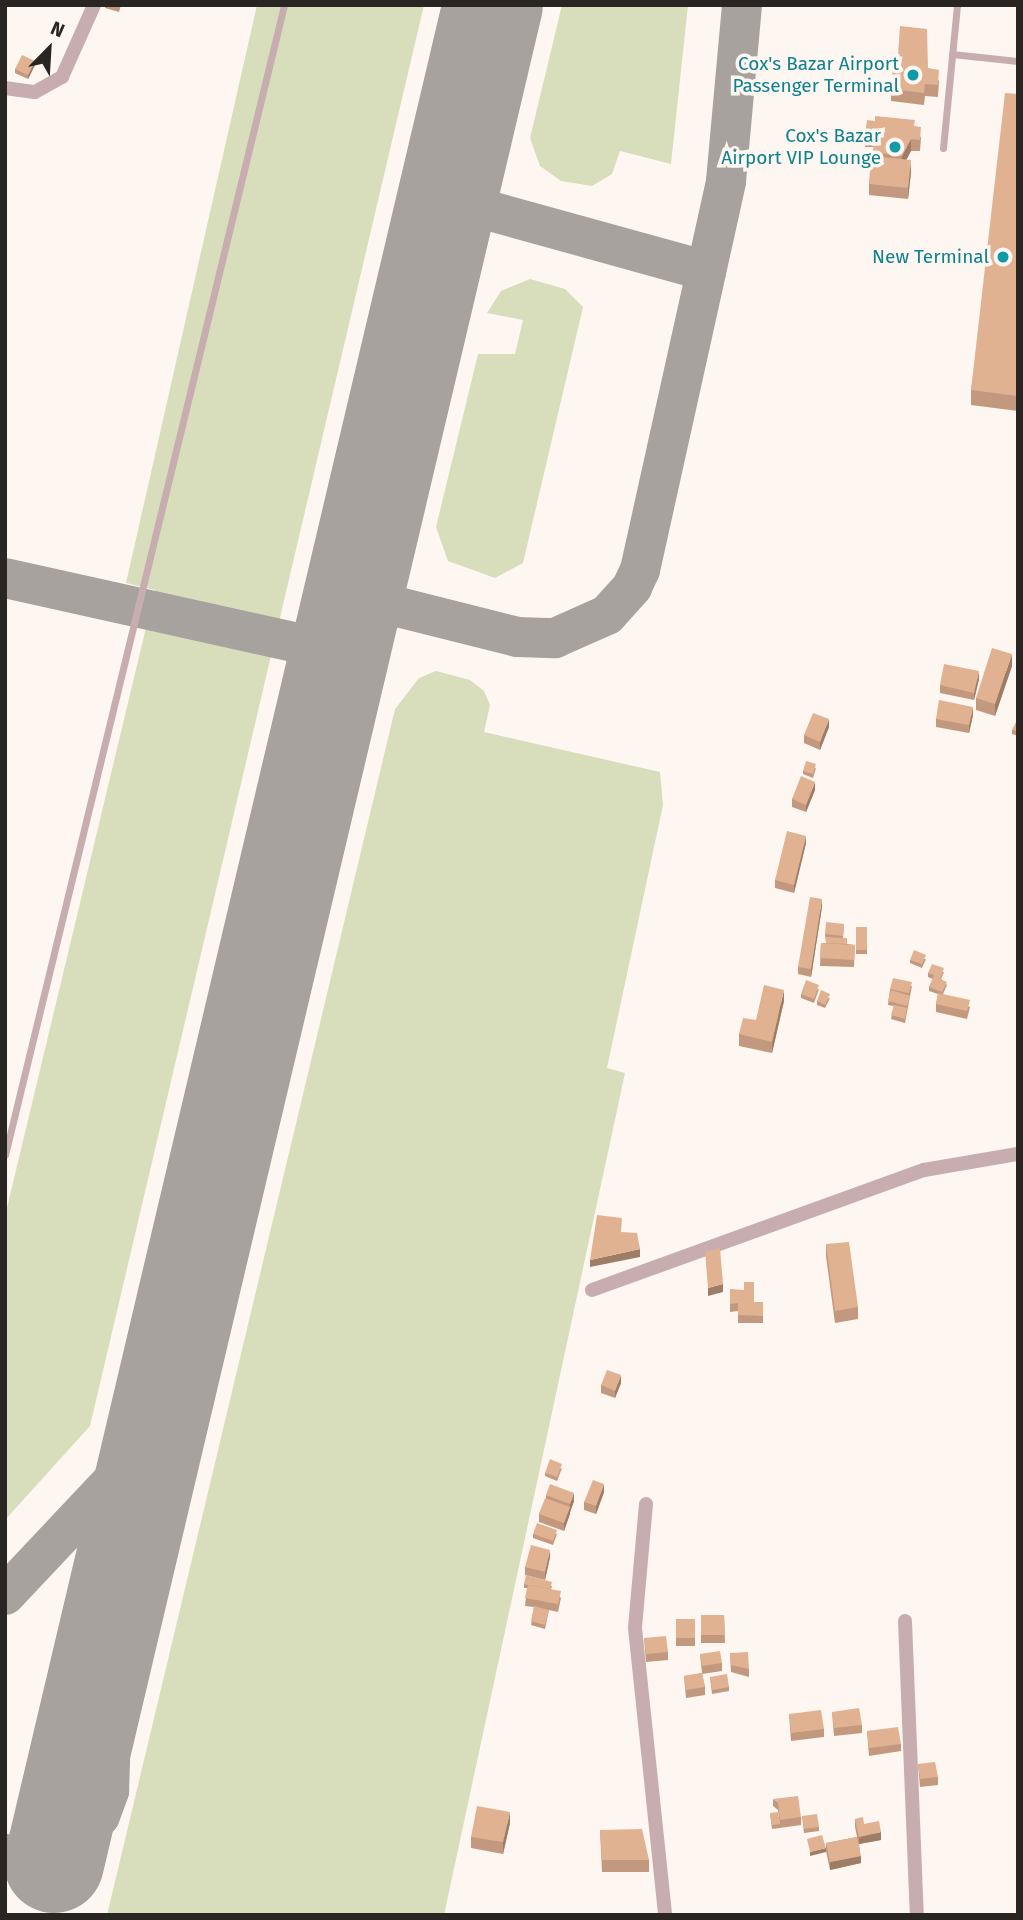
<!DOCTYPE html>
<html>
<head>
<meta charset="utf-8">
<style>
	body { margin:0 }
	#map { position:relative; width:1023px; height:1920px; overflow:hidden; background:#fef6f1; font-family:"Fira Sans",sans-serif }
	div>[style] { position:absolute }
	.green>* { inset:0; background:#d8debc }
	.taxiway>* { height:40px; margin:-20px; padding:0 20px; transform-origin:20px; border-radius:20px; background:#a8a29e }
	.runway>* { height:100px; margin:-50px; padding:0 50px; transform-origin:50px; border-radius:50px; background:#a8a29e }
	.service>* { height:7px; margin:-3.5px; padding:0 3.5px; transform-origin:3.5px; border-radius:3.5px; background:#c8adb0 }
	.minor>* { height:14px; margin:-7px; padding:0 7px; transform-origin:7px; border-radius:7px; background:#c8adb0 }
	.wall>* { inset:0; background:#c2997e }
	.shaded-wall>* { inset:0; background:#9e7d66 }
	.building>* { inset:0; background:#e1b292 }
	.dots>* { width:19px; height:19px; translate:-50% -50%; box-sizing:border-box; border:4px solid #fef6f1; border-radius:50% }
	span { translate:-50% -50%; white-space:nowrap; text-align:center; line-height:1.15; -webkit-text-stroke:7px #fef6f1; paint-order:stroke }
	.culture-label { font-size:19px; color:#0d838f }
	.right { translate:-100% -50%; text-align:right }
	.frame { position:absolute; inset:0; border:7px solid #292522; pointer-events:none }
	.north { position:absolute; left:14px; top:14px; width:70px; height:70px; -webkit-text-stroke:5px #fef6f1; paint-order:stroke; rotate:24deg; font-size:19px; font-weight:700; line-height:28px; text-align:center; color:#292522 }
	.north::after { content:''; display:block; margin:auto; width:24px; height:32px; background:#292522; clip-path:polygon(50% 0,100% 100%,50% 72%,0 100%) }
</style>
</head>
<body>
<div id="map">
	<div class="green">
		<i style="clip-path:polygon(257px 5px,424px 5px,90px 1426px,5px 1520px,5px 1216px,155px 590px,126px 583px)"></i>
		<i style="clip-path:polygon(562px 5px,688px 5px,671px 164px,620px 151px,612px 174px,592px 186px,561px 181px,540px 166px,530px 138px)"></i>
		<i style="clip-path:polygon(530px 279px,565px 289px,583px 307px,523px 563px,495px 578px,448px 561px,436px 527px,478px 354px,515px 354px,523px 320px,487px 313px,501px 291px)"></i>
		<i style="clip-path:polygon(436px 671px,470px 680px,484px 691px,490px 705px,484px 732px,660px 772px,663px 805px,607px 1068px,625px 1073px,444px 1915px,107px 1915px,395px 709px,419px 678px)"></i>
	</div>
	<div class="taxiway">
		<i style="left:447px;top:199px;width:269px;rotate:15.5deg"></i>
		<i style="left:5px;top:578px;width:343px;rotate:12.5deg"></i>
		<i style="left:398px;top:607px;width:123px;rotate:14.1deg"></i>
		<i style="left:517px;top:637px;width:38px;rotate:2deg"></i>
		<i style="left:555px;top:638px;width:57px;rotate:-23.9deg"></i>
		<i style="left:607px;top:615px;width:38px;rotate:-48deg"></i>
		<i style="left:632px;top:587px;width:19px;rotate:-65deg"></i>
		<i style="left:640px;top:570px;width:398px;rotate:-77.5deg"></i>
		<i style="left:726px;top:181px;width:177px;rotate:-84.8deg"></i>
		<i style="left:343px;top:642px;width:17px;rotate:-66deg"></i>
		<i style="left:350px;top:626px;width:22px;rotate:-43deg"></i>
		<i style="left:366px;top:611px;width:32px;rotate:-7deg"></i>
		<i style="left:398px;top:607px;width:32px;rotate:-145deg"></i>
		<i style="left:372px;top:589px;width:32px;rotate:-106deg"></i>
		<i style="left:5px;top:1595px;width:190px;rotate:-46.7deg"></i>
		<i style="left:135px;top:1457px;width:54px;rotate:-61deg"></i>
		<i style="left:5px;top:1854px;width:30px;rotate:6deg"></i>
		<i style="left:35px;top:1857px;width:27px;rotate:-15deg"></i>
		<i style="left:61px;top:1850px;width:26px;rotate:-32deg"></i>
		<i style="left:83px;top:1836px;width:26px;rotate:-50deg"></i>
		<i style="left:100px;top:1816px;width:27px;rotate:-70deg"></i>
		<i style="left:109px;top:1791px;width:29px;rotate:-88deg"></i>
		<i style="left:110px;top:1762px;width:48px;rotate:-109.6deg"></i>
		<i style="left:94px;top:1717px;width:19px;rotate:-93deg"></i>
	</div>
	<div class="runway">
		<i style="left:54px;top:1863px;width:1909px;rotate:-76.71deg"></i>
	</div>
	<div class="service">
		<i style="left:952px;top:54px;width:66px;rotate:6.1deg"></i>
		<i style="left:943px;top:148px;width:144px;rotate:-84.4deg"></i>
		<i style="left:5px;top:1155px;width:1183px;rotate:-76.36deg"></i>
	</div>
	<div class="minor">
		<i style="left:5px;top:88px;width:30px;rotate:8deg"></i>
		<i style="left:35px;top:92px;width:31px;rotate:-29deg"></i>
		<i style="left:62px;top:77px;width:79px;rotate:-66deg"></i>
		<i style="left:592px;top:1290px;width:353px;rotate:-19.9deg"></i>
		<i style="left:924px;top:1170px;width:95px;rotate:-9.7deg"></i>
		<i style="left:646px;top:1504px;width:124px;rotate:95.1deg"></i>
		<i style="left:635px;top:1628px;width:289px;rotate:84deg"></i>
		<i style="left:905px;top:1621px;width:294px;rotate:87.7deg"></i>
	</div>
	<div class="wall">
		<i style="clip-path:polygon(105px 5px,121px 5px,119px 12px,105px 8px)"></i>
		<i style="clip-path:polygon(35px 65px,28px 79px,15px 73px,15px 69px)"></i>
		<i style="clip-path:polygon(928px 68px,939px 81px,938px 97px,925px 96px,924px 105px,891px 101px,891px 89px)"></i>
		<i style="clip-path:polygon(1018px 94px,1018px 411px,971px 405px,971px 390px)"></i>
		<i style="clip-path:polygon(915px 126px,921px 138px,920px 151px,911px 151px,906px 160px,911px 172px,908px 199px,869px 195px,869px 184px,874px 147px,865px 147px,865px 135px)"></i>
		<i style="clip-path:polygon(1012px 666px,995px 716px,976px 710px,976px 698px)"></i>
		<i style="clip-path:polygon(979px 679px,974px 700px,940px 693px,940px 685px)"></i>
		<i style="clip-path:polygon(973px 715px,969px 733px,936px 727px,936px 719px)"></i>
		<i style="clip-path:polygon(1018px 720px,1018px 736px,1012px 734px,1012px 730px)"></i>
		<i style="clip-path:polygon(829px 727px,820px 750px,804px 743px,804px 735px)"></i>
		<i style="clip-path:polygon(816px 768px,813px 778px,803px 774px,803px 771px)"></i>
		<i style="clip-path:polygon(815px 790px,806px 812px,792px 807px,792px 799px)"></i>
		<i style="clip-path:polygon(806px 843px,794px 893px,775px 888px,775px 880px)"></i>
		<i style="clip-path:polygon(822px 907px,811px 977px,798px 974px,798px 967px)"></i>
		<i style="clip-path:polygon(844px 924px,843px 938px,847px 944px,855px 945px,854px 967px,820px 966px,821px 943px,826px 943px,825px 934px)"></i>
		<i style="clip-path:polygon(856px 927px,867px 927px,867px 954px,856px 954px)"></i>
		<i style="clip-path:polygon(926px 959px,922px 968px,910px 963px,910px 960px)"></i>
		<i style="clip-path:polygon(944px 972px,941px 979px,947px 985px,943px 994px,970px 1007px,967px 1019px,936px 1012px,936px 1004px,938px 994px,929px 991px,929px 987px,933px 979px,928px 977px,928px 973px)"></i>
		<i style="clip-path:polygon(912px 986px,905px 1023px,891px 1019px,894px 1006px,888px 1005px,890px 989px)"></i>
		<i style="clip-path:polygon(819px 989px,814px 1003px,801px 998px,801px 994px)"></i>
		<i style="clip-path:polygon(830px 998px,825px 1008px,817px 1005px,817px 1001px)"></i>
		<i style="clip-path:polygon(784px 1001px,772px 1053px,739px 1046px,739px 1034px,756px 1020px)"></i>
		<i style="clip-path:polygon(826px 1244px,858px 1307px,858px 1319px,835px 1323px,826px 1256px)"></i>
		<i style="clip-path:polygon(730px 1289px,754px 1302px,763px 1302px,763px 1323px,738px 1323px,738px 1311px,730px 1312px)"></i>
		<i style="clip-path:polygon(621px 1383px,615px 1398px,601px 1393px,601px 1385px)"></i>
		<i style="clip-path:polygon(562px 1468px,557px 1481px,545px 1476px,545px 1473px)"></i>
		<i style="clip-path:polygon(604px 1492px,596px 1514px,584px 1510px,584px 1502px)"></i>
		<i style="clip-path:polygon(546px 1495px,574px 1501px,564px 1531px,539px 1522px,539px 1514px,546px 1498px)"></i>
		<i style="clip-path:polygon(533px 1534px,557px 1534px,553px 1545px,533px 1538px)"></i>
		<i style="clip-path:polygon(550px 1557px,545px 1580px,525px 1575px,525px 1567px)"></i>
		<i style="clip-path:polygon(524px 1584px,552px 1586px,551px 1589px,561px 1598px,558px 1612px,549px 1610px,545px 1629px,531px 1625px,534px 1607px,525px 1606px,527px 1588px,524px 1588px)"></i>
		<i style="clip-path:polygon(701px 1615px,724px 1615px,725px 1643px,701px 1643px)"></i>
		<i style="clip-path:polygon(676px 1619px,695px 1619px,695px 1646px,676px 1646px)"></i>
		<i style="clip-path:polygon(644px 1638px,668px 1652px,668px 1660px,646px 1662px)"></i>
		<i style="clip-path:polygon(730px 1653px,749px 1669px,749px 1677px,731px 1672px)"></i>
		<i style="clip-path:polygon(700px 1654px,722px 1663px,722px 1671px,702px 1674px,705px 1687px,705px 1695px,686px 1698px,684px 1676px,702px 1673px)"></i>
		<i style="clip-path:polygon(710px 1677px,729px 1687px,729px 1691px,712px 1694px)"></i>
		<i style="clip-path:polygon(832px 1712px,862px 1725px,862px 1733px,834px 1736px)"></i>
		<i style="clip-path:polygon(789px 1714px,824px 1729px,824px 1737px,791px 1741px)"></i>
		<i style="clip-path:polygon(867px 1731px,901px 1744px,901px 1751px,869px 1756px)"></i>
		<i style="clip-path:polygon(918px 1764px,938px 1777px,938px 1785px,920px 1787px)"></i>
		<i style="clip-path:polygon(773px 1799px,801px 1817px,801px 1825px,780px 1828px,778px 1810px,773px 1806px)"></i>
		<i style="clip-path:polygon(770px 1813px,780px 1824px,780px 1828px,772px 1829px)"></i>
		<i style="clip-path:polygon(802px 1816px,819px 1827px,819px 1831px,804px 1833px)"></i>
		<i style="clip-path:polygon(855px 1819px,864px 1824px,881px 1840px,859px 1844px,861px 1863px,830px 1870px,826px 1851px,826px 1843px,857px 1837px,855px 1827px)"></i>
		<i style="clip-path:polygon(510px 1823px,503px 1854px,471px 1848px,471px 1837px)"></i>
		<i style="clip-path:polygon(600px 1830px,649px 1860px,649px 1872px,602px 1872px)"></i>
	</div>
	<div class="shaded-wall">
		<i style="clip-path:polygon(35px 61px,35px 65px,28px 79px,28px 75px)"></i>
		<i style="clip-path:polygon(911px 139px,911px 151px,902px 168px,902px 156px)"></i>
		<i style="clip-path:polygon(911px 160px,911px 172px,908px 199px,908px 188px)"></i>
		<i style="clip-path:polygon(1012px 654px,1012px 666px,995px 716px,995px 704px)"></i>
		<i style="clip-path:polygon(979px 671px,979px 679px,974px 700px,974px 693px)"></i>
		<i style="clip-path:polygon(973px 707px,973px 715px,969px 733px,969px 725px)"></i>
		<i style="clip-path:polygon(829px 719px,829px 727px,820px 750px,820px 742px)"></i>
		<i style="clip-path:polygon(815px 782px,815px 790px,806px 812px,806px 805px)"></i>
		<i style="clip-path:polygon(806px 836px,806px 843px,794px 893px,794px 885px)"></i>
		<i style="clip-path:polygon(822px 899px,822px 907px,811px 977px,811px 969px)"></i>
		<i style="clip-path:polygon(784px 990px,784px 1001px,772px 1053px,772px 1042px)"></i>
		<i style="clip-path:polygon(640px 1249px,640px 1257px,590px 1267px,590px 1260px)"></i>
		<i style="clip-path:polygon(723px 1284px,723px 1292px,708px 1296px,708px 1288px)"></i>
		<i style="clip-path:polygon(621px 1375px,621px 1383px,615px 1398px,615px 1391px)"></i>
		<i style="clip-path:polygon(604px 1484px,604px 1492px,596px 1514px,596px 1506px)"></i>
		<i style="clip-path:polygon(574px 1493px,574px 1501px,570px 1512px,570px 1504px)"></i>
		<i style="clip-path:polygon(570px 1507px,570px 1514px,564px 1531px,564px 1523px)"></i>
		<i style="clip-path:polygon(550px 1550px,550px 1557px,545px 1580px,545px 1572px)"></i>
		<i style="clip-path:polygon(510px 1812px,510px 1823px,503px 1854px,503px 1842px)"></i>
		<i style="clip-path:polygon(881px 1832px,881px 1840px,859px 1844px,859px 1837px)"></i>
		<i style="clip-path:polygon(826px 1848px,826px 1852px,810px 1856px,810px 1852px)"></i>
		<i style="clip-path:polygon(861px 1856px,861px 1863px,830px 1870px,830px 1862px)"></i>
	</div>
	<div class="building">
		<i style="clip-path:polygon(900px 26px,927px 29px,928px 68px,939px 70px,938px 85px,925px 84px,924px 93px,891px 89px,893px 68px,897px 69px)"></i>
		<i style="clip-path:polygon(22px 55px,35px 61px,28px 75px,15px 69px)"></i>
		<i style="clip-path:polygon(1005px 93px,1018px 94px,1018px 396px,971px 390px)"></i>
		<i style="clip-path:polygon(875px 116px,915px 120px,914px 126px,921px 127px,920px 140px,911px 139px,902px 156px,873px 152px,875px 136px,865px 135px,867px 120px,875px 121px)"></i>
		<i style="clip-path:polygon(871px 156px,911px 160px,908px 188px,869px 184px)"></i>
		<i style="clip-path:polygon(992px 648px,1012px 654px,995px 704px,976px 698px)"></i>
		<i style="clip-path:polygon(944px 664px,979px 671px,974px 693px,940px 685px)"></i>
		<i style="clip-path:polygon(939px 700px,973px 707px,969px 725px,936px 719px)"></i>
		<i style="clip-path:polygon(813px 713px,829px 719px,820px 742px,804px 735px)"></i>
		<i style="clip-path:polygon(1017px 720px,1018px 720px,1018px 732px,1012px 730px)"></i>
		<i style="clip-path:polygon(806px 761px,816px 764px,813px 774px,803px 771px)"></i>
		<i style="clip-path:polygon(801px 776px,815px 782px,806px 805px,792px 799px)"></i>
		<i style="clip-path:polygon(787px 831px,806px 836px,794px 885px,775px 880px)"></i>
		<i style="clip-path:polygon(810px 897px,822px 899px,811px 969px,798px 967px)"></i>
		<i style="clip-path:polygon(826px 922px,844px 924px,843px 936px,825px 934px)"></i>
		<i style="clip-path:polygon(856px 927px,867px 927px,867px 950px,856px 950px)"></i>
		<i style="clip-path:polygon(826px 937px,847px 938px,847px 944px,826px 943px)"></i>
		<i style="clip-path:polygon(821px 943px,855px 945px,854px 960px,820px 958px)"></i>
		<i style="clip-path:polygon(914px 950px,926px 955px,922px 964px,910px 960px)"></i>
		<i style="clip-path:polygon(932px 964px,944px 968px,940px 979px,947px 982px,942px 992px,929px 987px,934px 975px,928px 973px)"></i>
		<i style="clip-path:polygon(893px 978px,912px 982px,909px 993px,890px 989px)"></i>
		<i style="clip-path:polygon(806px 980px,819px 985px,814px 999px,801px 994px)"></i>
		<i style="clip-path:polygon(764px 985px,784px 990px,772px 1042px,739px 1034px,743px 1018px,756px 1020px)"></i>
		<i style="clip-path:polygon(821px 990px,830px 994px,825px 1005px,817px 1001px)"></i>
		<i style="clip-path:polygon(891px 990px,910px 996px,907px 1006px,888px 1001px)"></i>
		<i style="clip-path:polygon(938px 993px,970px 1000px,967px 1011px,936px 1004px)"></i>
		<i style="clip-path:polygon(894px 1005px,907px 1008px,905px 1019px,891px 1015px)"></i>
		<i style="clip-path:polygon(597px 1215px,622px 1218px,621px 1232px,637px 1233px,640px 1249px,590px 1260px)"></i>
		<i style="clip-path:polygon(849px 1242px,858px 1307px,835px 1311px,826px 1244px)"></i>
		<i style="clip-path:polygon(720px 1248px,723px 1284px,708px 1288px,705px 1252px)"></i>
		<i style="clip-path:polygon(744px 1282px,754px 1282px,754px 1302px,763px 1302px,763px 1316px,738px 1315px,738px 1303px,730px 1304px,730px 1289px,744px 1290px)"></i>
		<i style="clip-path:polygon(607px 1370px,621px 1375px,615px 1391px,601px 1385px)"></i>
		<i style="clip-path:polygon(550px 1459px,562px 1464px,557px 1477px,545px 1473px)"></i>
		<i style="clip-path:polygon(593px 1480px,604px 1484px,596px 1506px,584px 1502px)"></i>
		<i style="clip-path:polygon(550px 1484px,574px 1493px,570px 1504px,546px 1495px)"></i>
		<i style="clip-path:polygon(545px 1498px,570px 1507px,564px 1523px,539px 1514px)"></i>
		<i style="clip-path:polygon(537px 1523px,557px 1530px,553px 1541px,533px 1534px)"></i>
		<i style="clip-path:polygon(531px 1545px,550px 1550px,545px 1572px,525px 1567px)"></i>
		<i style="clip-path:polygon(526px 1575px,552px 1582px,550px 1589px,524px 1584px)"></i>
		<i style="clip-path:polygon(528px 1585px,561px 1591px,558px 1604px,525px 1598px)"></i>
		<i style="clip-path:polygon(534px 1606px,549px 1610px,545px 1625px,531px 1621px)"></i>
		<i style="clip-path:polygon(701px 1615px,724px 1615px,725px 1635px,701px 1635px)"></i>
		<i style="clip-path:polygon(676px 1619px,695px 1619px,695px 1638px,676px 1638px)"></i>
		<i style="clip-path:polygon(666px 1636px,668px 1652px,646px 1654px,644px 1638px)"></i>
		<i style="clip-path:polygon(720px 1651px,722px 1663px,702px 1666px,700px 1654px)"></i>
		<i style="clip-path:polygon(748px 1652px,749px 1669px,731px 1665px,730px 1653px)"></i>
		<i style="clip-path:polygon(702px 1673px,705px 1687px,686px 1690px,684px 1676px)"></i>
		<i style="clip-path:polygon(727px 1674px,729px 1687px,712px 1690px,710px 1677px)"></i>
		<i style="clip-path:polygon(859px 1708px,862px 1725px,834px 1728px,832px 1712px)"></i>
		<i style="clip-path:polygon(821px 1710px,824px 1729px,791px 1733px,789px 1714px)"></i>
		<i style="clip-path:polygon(898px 1727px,901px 1744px,869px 1748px,867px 1731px)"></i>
		<i style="clip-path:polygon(935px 1762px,938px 1777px,920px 1779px,918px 1764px)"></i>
		<i style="clip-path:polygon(798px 1796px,801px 1817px,780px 1820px,778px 1802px,773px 1799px)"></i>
		<i style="clip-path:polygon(477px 1806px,510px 1812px,503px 1842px,471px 1837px)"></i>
		<i style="clip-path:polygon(778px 1812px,780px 1824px,772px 1825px,770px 1813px)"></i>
		<i style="clip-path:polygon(817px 1814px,819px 1827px,804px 1829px,802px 1816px)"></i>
		<i style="clip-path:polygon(863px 1817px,864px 1824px,879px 1821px,881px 1832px,859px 1837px,855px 1819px)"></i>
		<i style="clip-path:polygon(642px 1829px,649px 1860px,602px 1860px,600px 1830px)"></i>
		<i style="clip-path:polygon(822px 1835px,826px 1848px,810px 1852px,807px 1839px)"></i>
		<i style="clip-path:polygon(857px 1837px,861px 1856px,830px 1862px,826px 1843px)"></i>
	</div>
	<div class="dots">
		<i style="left:913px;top:75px;background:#0f9aa8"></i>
		<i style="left:895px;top:147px;background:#0f9aa8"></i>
		<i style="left:1003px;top:257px;background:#0f9aa8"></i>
	</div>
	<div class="culture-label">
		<span class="right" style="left:899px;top:75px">Cox's Bazar Airport<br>Passenger Terminal</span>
		<span class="right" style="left:881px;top:147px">Cox's Bazar<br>Airport VIP Lounge</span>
		<span class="right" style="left:989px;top:257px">New Terminal</span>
	</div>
	<div class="frame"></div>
	<div class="north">N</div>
</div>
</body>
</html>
